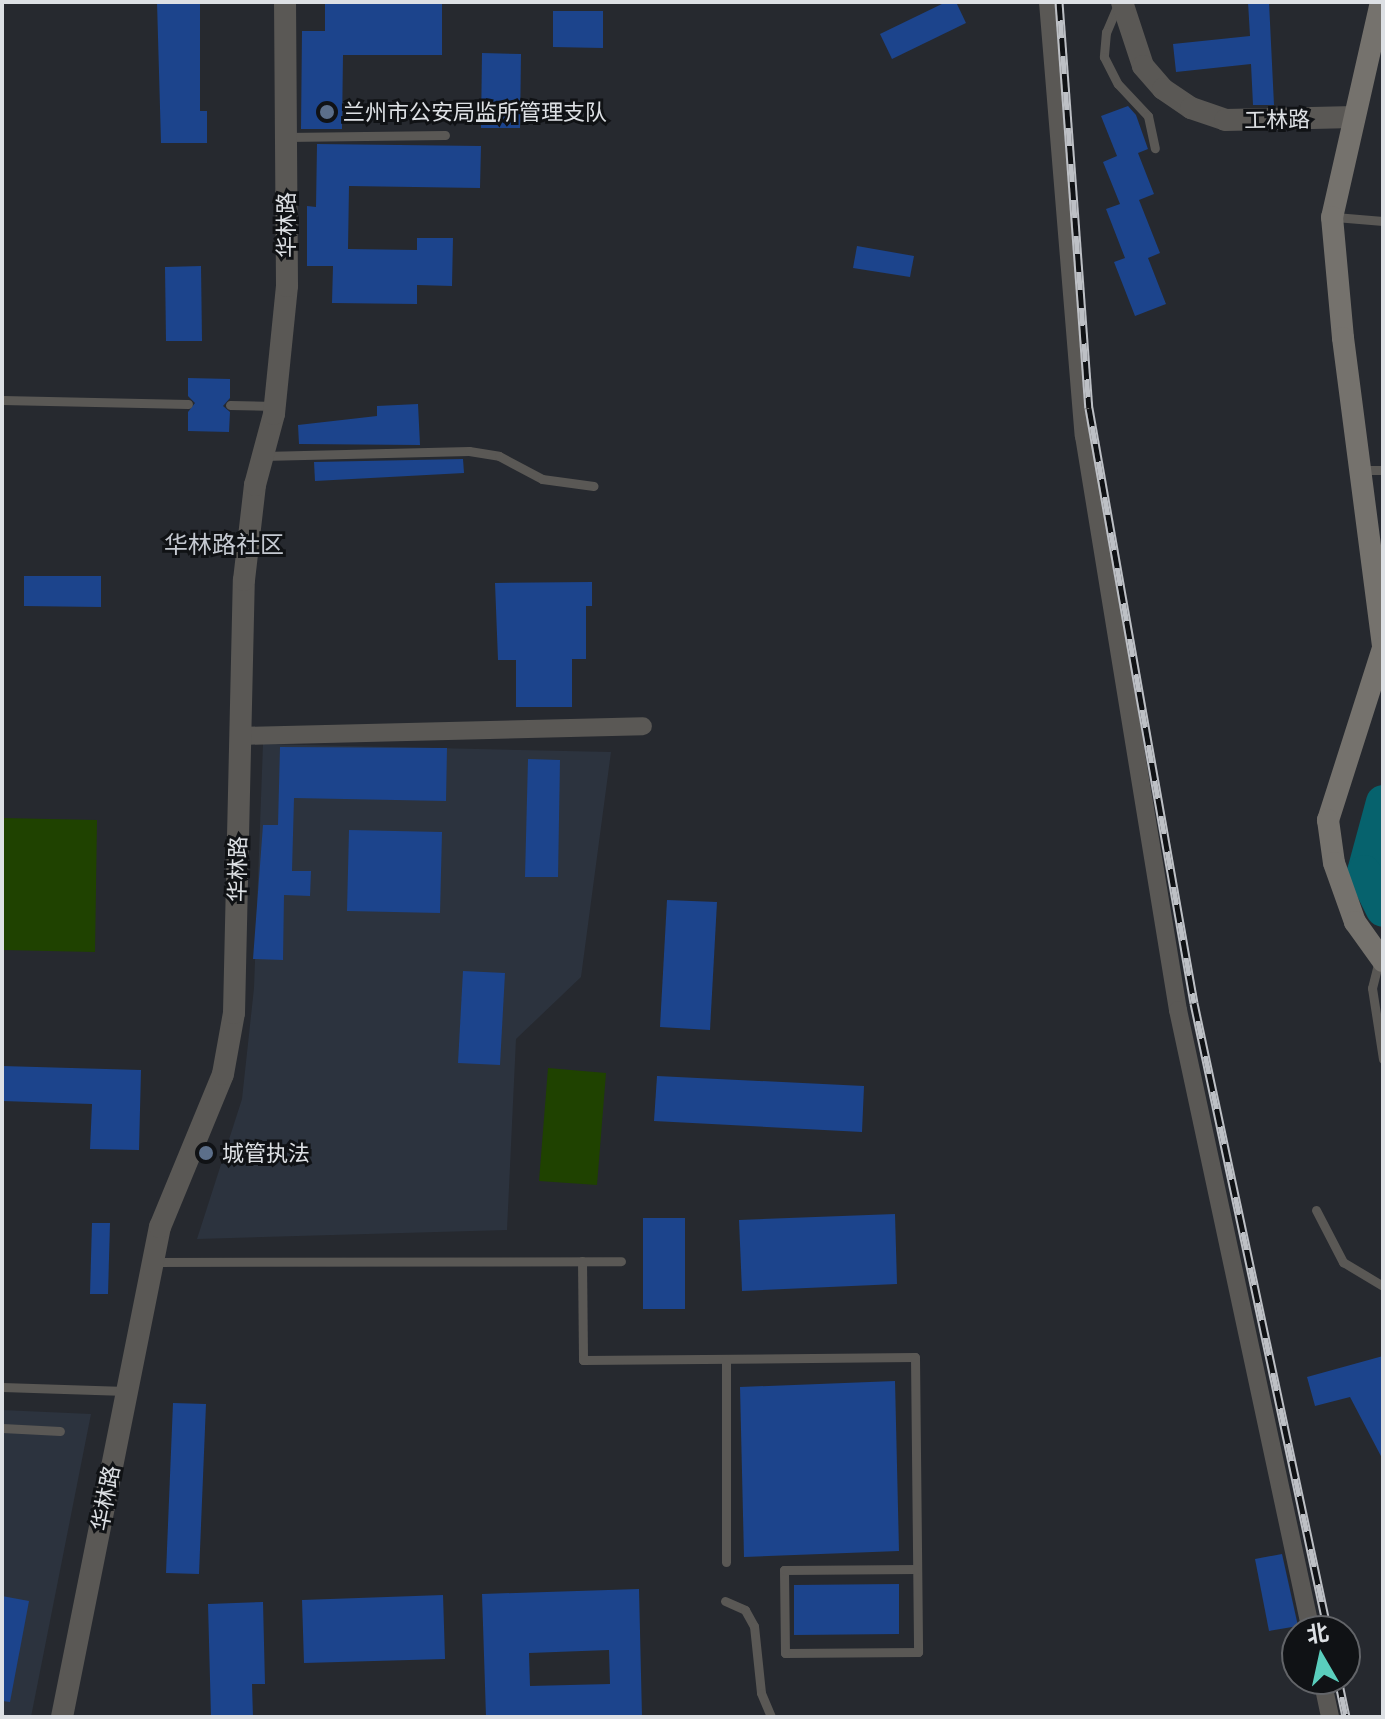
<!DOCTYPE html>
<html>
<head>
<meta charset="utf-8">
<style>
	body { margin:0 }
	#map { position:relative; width:1385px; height:1719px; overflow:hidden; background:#26292f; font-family:Lato,"Noto Sans SC",sans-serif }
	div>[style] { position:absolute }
	.built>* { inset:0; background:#2c333e }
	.green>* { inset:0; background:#1f4200 }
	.river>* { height:34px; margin:-17px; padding:0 17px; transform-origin:17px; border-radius:17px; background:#06626d }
	.building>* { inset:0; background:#1c448c }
	.service>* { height:9px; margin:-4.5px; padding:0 4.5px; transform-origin:4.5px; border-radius:4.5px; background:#5a5855 }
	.minor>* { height:18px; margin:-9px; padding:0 9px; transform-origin:9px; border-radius:9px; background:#5a5855 }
	.tertiary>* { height:22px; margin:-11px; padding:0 11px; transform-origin:11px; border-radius:11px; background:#5a5855 }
	.secondary>* { height:22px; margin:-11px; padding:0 11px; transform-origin:11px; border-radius:11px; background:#75726d }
	.rail>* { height:9px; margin-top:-4.5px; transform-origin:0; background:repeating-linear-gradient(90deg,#101215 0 18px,#bdc0c5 0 36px); box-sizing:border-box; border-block:2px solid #bdc0c5 }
	.dots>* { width:22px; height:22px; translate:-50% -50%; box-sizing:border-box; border:4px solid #101215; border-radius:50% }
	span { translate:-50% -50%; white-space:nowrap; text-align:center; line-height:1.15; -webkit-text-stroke:6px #101215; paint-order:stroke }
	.poi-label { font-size:22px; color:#dde0e4 }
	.left { translate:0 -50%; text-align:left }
	.street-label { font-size:22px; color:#dde0e4 }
	.neighbourhood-label { font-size:24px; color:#c5c9d1 }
	.frame { position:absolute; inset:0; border:4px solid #dde0e4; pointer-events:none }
	.north { position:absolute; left:1281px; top:1615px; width:80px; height:80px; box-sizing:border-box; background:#101215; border:2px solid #626468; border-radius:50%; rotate:351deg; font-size:22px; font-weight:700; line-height:32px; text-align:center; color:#dde0e4 }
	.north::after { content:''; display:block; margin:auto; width:28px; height:36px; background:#5acebd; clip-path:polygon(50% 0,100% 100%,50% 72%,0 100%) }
</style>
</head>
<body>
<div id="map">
	<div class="built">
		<i style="clip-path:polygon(263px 744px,611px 752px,581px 977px,516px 1039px,507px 1230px,197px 1239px,242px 1099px,254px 988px)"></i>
		<i style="clip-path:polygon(2px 1410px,91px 1414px,31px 1717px,2px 1717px)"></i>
	</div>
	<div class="green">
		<i style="clip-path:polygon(2px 818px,97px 820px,95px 952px,2px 950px)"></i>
		<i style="clip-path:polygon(548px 1068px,606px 1073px,597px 1185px,539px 1181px)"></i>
	</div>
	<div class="river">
		<i style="left:1383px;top:802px;width:73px;rotate:105.2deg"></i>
		<i style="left:1364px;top:872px;width:42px;rotate:63.4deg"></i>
	</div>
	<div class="building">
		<i style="clip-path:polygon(157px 2px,200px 2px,200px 111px,207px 111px,207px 143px,161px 143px)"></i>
		<i style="clip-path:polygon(325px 2px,442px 2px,442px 55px,343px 55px,342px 129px,301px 129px,302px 31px,325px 31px)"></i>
		<i style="clip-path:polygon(946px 2px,956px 2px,966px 23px,892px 59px,880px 34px)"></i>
		<i style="clip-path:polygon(1248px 2px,1269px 2px,1274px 105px,1253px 105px,1251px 64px,1176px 72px,1173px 44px,1250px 36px)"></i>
		<i style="clip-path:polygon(553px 11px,603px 11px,603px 48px,553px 47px)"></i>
		<i style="clip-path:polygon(482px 53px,521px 54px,520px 128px,481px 128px)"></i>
		<i style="clip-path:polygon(1128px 106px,1136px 115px,1148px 149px,1138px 153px,1154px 194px,1139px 200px,1160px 253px,1148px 258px,1166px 304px,1135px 316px,1114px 262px,1125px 258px,1106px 209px,1120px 204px,1103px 162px,1117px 156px,1101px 116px)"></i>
		<i style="clip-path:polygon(317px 144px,481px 146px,480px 188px,349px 186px,348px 249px,417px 250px,417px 238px,453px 238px,452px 286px,417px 285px,417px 304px,332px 303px,333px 266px,307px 266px,307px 206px,316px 207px)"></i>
		<i style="clip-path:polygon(857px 246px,914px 256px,910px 277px,853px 268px)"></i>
		<i style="clip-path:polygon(201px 266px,202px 341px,166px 341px,165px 267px)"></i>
		<i style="clip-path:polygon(188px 378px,230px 379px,230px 398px,223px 406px,230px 412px,229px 432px,188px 431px,188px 412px,195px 403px,188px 396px)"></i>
		<i style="clip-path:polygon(418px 404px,420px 445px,299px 444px,298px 425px,377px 416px,377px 406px)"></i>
		<i style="clip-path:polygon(463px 459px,464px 473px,315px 481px,314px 462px)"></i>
		<i style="clip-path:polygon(24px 576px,101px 576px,101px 607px,24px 606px)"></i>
		<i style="clip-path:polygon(592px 582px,592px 606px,586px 606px,586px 659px,572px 659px,572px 707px,516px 707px,516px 660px,498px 660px,495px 583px)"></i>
		<i style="clip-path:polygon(280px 747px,447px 748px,446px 801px,294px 798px,292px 871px,311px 871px,310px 896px,284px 895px,283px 960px,253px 959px,263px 825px,278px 825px)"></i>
		<i style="clip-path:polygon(528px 759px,560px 760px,558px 877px,525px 877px)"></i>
		<i style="clip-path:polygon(349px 830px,442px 832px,440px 913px,347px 911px)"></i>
		<i style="clip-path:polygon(667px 900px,717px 902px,710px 1030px,660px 1027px)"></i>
		<i style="clip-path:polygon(463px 971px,505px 973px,500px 1065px,458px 1063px)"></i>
		<i style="clip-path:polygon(2px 1066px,141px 1070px,139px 1150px,90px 1149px,92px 1104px,2px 1101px)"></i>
		<i style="clip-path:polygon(657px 1076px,864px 1086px,862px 1132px,654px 1121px)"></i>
		<i style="clip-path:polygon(895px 1214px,897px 1284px,742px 1291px,739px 1220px)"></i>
		<i style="clip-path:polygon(643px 1218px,685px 1218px,685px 1309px,643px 1309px)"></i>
		<i style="clip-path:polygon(92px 1223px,110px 1223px,108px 1294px,90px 1294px)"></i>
		<i style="clip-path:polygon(1383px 1356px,1383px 1460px,1350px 1397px,1315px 1406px,1307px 1377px)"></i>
		<i style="clip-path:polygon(895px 1381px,899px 1551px,744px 1557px,740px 1387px)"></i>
		<i style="clip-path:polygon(173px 1403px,206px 1404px,199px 1574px,166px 1573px)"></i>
		<i style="clip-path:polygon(1282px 1554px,1298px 1626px,1269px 1631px,1255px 1559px)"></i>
		<i style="clip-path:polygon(899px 1584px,899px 1634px,794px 1635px,794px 1585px)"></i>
		<i style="clip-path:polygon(evenodd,639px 1589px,642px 1717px,486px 1717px,482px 1594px,639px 1589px,609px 1650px,610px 1684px,530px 1686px,529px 1653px,609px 1650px)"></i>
		<i style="clip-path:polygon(443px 1595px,445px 1659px,304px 1663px,302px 1600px)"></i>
		<i style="clip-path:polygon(2px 1596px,29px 1601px,10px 1702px,2px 1701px)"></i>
		<i style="clip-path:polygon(263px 1602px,265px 1684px,252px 1684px,253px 1717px,211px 1717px,208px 1604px)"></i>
	</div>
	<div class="service">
		<i style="left:1119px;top:2px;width:33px;rotate:113deg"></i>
		<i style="left:1106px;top:32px;width:25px;rotate:95deg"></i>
		<i style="left:1104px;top:57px;width:30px;rotate:63deg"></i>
		<i style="left:1118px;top:84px;width:44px;rotate:46.8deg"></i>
		<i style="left:1148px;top:116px;width:33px;rotate:78deg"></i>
		<i style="left:286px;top:137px;width:159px;rotate:-0.7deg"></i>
		<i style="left:1335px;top:217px;width:48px;rotate:4.8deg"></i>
		<i style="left:2px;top:400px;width:186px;rotate:1.2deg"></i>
		<i style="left:230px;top:405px;width:45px;rotate:1.3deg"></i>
		<i style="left:263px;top:456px;width:206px;rotate:-1.4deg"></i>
		<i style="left:469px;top:451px;width:30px;rotate:9deg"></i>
		<i style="left:499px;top:456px;width:49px;rotate:28.1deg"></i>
		<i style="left:542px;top:479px;width:52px;rotate:7.7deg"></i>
		<i style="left:1362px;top:470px;width:21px"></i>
		<i style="left:1379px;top:960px;width:29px;rotate:104deg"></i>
		<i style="left:1372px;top:988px;width:72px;rotate:81.2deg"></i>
		<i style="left:1316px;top:1210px;width:59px;rotate:62.6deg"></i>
		<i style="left:1343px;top:1262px;width:47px;rotate:31deg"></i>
		<i style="left:582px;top:1261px;width:99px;rotate:89.4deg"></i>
		<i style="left:583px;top:1360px;width:332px;rotate:-0.5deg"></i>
		<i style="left:915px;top:1357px;width:295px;rotate:89.4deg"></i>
		<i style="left:918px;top:1652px;width:133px;rotate:179.6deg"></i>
		<i style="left:785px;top:1653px;width:83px;rotate:-90.7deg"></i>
		<i style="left:784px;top:1570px;width:133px;rotate:-0.4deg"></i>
		<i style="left:152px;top:1262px;width:469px;rotate:-0.1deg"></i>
		<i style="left:726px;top:1359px;width:203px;rotate:90deg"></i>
		<i style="left:2px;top:1387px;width:124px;rotate:1.8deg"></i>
		<i style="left:2px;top:1428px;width:58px;rotate:3deg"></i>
		<i style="left:725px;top:1601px;width:22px;rotate:24deg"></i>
		<i style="left:745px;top:1610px;width:18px;rotate:61deg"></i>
		<i style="left:754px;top:1626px;width:67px;rotate:84deg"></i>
		<i style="left:761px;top:1693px;width:26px;rotate:67deg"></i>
	</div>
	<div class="minor">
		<i style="left:1048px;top:2px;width:435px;rotate:85.3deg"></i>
		<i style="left:1084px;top:436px;width:582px;rotate:80.7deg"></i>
		<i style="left:1178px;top:1010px;width:635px;rotate:77.91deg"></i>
		<i style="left:240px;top:736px;width:403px;rotate:-1.4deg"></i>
		<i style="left:1322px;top:1679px;width:39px;rotate:78deg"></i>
	</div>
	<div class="tertiary">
		<i style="left:1122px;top:2px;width:67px;rotate:71.8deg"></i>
		<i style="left:1143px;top:66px;width:30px;rotate:49deg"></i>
		<i style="left:1163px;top:89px;width:34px;rotate:34deg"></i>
		<i style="left:1191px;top:108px;width:36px;rotate:19deg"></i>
		<i style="left:1225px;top:120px;width:129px;rotate:-1.3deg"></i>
		<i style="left:62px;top:1717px;width:500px;rotate:-78.7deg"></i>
		<i style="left:160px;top:1227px;width:165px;rotate:-67.6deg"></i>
		<i style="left:223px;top:1074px;width:62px;rotate:-79.8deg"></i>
		<i style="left:234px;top:1013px;width:433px;rotate:-88.7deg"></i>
		<i style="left:244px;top:580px;width:96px;rotate:-83.4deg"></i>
		<i style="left:255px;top:485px;width:73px;rotate:-75deg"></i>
		<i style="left:274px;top:414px;width:129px;rotate:-84.2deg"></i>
		<i style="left:287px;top:286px;width:284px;rotate:-90.4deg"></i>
	</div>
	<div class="secondary">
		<i style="left:1381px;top:2px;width:221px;rotate:102.8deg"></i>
		<i style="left:1332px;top:217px;width:121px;rotate:84.8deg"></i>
		<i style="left:1343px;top:338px;width:309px;rotate:82.6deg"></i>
		<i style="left:1383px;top:648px;width:181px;rotate:107.7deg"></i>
		<i style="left:1328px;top:820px;width:43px;rotate:82.1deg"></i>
		<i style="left:1334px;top:863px;width:63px;rotate:70.4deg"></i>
		<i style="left:1355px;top:922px;width:48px;rotate:54.3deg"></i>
	</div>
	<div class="rail">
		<i style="left:1059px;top:2px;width:407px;rotate:85.8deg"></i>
		<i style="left:1089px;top:408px;width:604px;rotate:79.99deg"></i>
		<i style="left:1194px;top:1003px;width:642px;rotate:77.96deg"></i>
		<i style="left:1338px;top:1679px;width:39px;rotate:78deg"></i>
	</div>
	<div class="dots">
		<i style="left:327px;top:112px;background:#5c6f8a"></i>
		<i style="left:206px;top:1153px;background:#5c6f8a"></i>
	</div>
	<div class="poi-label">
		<span class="left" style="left:343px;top:112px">兰州市公安局监所管理支队</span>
		<span class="left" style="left:222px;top:1153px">城管执法</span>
	</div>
	<div class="street-label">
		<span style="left:1277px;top:119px;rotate:-1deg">工林路</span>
		<span style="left:286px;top:225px;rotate:-90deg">华林路</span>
		<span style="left:237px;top:869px;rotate:-89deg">华林路</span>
		<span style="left:105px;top:1498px;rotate:-79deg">华林路</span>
	</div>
	<div class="neighbourhood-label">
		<span style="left:224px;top:544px">华林路社区</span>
	</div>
	<div class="frame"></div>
	<div class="north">北</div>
</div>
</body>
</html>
